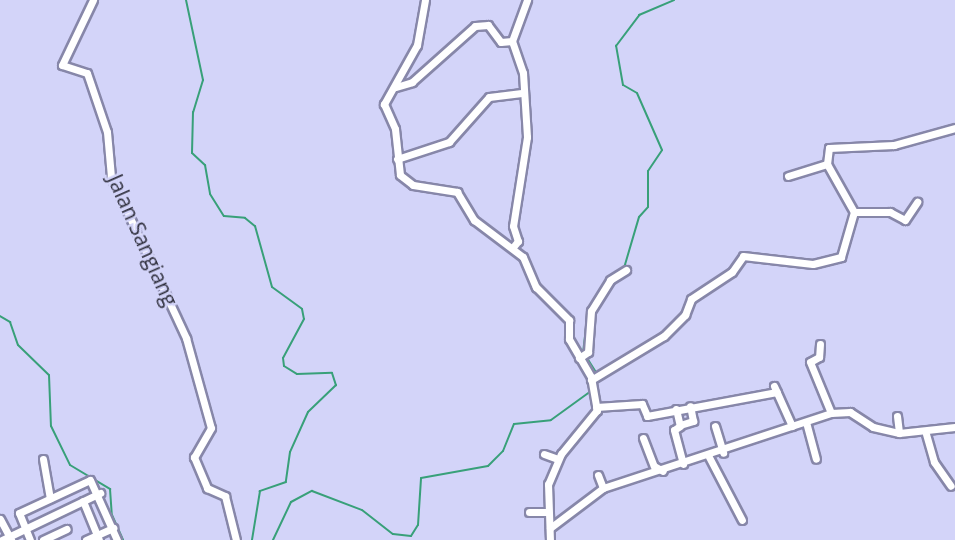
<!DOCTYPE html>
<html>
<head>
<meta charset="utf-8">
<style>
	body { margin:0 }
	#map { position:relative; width:955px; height:540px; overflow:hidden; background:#d3d4f9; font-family:"Open Sans",sans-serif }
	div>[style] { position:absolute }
	.stream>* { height:2px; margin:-1px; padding:0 1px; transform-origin:1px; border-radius:1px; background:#38a079 }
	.roads { filter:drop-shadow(2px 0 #8787a9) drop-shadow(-2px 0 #8787a9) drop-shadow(0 2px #8787a9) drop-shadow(0 -2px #8787a9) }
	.minor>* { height:7px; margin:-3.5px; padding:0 3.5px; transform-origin:3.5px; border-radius:3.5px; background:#fff }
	span { translate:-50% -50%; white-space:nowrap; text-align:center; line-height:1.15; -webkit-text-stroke:5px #d3d4f9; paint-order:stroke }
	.street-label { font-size:21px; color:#30303e }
</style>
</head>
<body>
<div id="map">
	<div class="stream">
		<i style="left:186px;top:0;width:82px;rotate:78deg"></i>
		<i style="left:203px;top:80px;width:34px;rotate:107deg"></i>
		<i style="left:193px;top:112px;width:41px;rotate:91.4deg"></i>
		<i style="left:192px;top:153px;width:18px;rotate:43deg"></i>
		<i style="left:205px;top:165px;width:29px;rotate:80deg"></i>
		<i style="left:210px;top:194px;width:26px;rotate:58deg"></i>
		<i style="left:224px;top:216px;width:21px;rotate:5deg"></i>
		<i style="left:245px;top:218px;width:13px;rotate:39deg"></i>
		<i style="left:255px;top:226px;width:63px;rotate:74.4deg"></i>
		<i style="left:272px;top:287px;width:37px;rotate:36deg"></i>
		<i style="left:302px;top:309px;width:10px;rotate:79deg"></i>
		<i style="left:304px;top:319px;width:44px;rotate:118.3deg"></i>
		<i style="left:283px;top:358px;width:8px;rotate:83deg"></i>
		<i style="left:284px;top:366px;width:15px;rotate:32deg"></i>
		<i style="left:297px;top:374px;width:35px;rotate:-2deg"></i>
		<i style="left:332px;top:373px;width:13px;rotate:72deg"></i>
		<i style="left:336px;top:385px;width:39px;rotate:136deg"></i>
		<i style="left:308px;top:412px;width:44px;rotate:114.2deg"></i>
		<i style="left:290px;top:452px;width:30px;rotate:98deg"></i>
		<i style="left:286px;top:482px;width:28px;rotate:161deg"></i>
		<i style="left:260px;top:491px;width:50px;rotate:99.3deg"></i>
		<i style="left:624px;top:268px;width:53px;rotate:-73.6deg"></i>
		<i style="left:639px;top:217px;width:13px;rotate:-48deg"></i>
		<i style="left:648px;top:207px;width:36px;rotate:-90deg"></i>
		<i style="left:648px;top:171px;width:25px;rotate:-56deg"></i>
		<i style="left:662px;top:150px;width:62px;rotate:-113.7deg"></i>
		<i style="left:637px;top:93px;width:16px;rotate:-150deg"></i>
		<i style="left:623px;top:85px;width:40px;rotate:-100deg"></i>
		<i style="left:616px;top:46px;width:39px;rotate:-53deg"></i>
		<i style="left:639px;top:15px;width:38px;rotate:-23deg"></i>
		<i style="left:610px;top:277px;width:12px;rotate:-35deg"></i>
		<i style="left:0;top:316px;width:12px;rotate:31deg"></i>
		<i style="left:10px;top:322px;width:24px;rotate:71deg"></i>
		<i style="left:18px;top:345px;width:43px;rotate:44.1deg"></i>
		<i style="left:49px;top:375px;width:51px;rotate:87.8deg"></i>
		<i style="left:51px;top:426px;width:43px;rotate:64deg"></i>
		<i style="left:70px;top:465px;width:47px;rotate:31deg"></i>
		<i style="left:110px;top:489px;width:26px;rotate:86deg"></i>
		<i style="left:112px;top:515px;width:27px;rotate:66deg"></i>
		<i style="left:583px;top:353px;width:42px;rotate:-83.2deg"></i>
		<i style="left:587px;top:358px;width:19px;rotate:58deg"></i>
		<i style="left:273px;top:540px;width:42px;rotate:-64.7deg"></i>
		<i style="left:291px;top:502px;width:24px;rotate:-28deg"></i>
		<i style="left:312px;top:491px;width:53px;rotate:20.8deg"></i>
		<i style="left:362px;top:510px;width:39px;rotate:38deg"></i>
		<i style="left:393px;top:534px;width:18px;rotate:6deg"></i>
		<i style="left:411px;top:536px;width:13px;rotate:-58deg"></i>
		<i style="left:418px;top:525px;width:47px;rotate:-86.3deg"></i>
		<i style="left:421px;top:478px;width:68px;rotate:-10.2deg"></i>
		<i style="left:488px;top:466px;width:21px;rotate:-45deg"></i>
		<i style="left:503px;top:451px;width:29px;rotate:-68deg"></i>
		<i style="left:514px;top:424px;width:37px;rotate:-6deg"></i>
		<i style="left:551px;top:420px;width:49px;rotate:-35.9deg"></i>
	</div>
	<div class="roads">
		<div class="minor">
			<i style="left:93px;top:0;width:72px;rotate:115.5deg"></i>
			<i style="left:62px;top:65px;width:26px;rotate:18deg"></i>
			<i style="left:87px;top:73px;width:62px;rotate:71.3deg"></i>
			<i style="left:107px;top:132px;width:45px;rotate:84.9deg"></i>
			<i style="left:111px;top:177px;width:178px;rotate:65deg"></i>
			<i style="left:186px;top:338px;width:93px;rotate:74.5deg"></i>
			<i style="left:211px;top:428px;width:34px;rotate:120deg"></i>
			<i style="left:194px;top:457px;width:34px;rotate:67deg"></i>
			<i style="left:207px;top:488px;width:20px;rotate:24deg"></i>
			<i style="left:225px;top:496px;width:45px;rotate:76deg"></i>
			<i style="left:425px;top:0;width:46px;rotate:100.1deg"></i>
			<i style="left:417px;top:45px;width:68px;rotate:119.2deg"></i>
			<i style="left:384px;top:104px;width:27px;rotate:66deg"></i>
			<i style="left:395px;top:129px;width:46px;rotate:83.8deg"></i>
			<i style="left:400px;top:175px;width:16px;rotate:38deg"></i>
			<i style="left:413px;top:185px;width:45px;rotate:9deg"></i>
			<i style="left:457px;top:192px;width:33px;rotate:59deg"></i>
			<i style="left:474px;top:220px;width:61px;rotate:37.1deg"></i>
			<i style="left:523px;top:257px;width:33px;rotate:67deg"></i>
			<i style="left:536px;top:287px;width:47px;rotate:45deg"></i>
			<i style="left:569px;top:320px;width:19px;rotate:90deg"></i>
			<i style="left:569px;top:339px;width:44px;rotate:59.9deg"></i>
			<i style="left:591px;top:377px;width:34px;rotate:80deg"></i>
			<i style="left:597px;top:410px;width:57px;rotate:129.3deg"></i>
			<i style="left:561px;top:454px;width:33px;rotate:113deg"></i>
			<i style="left:548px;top:484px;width:56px;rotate:88deg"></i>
			<i style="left:512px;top:41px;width:34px;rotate:71deg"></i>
			<i style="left:523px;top:73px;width:64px;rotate:86.4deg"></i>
			<i style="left:527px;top:137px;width:90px;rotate:98.9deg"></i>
			<i style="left:513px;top:226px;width:16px;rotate:72deg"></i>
			<i style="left:518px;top:241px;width:8px;rotate:130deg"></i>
			<i style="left:396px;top:87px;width:17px;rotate:-17deg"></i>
			<i style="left:412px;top:82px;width:84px;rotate:-41.6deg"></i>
			<i style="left:475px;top:26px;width:13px;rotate:-4deg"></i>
			<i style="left:488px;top:25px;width:21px;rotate:53deg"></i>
			<i style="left:501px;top:42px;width:11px;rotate:-5deg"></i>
			<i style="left:512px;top:41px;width:44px;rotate:-69.9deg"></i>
			<i style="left:397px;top:159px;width:55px;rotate:-18.1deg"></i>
			<i style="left:449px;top:142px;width:60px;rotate:-48.4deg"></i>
			<i style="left:489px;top:97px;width:35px;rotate:-7deg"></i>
			<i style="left:788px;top:176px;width:41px;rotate:-17.1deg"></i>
			<i style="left:854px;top:212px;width:36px"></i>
			<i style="left:890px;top:212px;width:17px;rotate:28deg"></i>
			<i style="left:905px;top:220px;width:22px;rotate:-56deg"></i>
			<i style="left:820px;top:344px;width:13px;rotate:94deg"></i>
			<i style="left:819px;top:357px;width:10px;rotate:151deg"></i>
			<i style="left:810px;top:362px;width:55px;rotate:67.6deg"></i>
			<i style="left:579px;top:358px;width:11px;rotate:-34deg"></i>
			<i style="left:588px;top:352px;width:41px;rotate:-85.8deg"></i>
			<i style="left:591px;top:311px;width:36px;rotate:-58deg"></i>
			<i style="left:610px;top:280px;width:19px;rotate:-32deg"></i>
			<i style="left:591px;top:380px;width:85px;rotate:-31.1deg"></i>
			<i style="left:664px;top:336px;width:30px;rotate:-45deg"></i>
			<i style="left:685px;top:315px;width:17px;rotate:-69deg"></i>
			<i style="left:691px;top:299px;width:49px;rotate:-33.4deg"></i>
			<i style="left:732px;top:272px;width:19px;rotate:-55deg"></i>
			<i style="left:743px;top:256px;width:70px;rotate:6.5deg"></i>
			<i style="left:813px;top:264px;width:29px;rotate:-14deg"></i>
			<i style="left:841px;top:257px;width:47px;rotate:-73.9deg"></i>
			<i style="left:854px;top:212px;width:55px;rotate:-119.4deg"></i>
			<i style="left:827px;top:164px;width:16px;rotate:-83deg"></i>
			<i style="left:829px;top:148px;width:65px;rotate:-2.6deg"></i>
			<i style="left:894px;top:145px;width:63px;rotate:-15.6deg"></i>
			<i style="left:774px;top:386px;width:44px;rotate:65.8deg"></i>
			<i style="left:596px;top:407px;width:46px;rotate:-3.7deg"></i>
			<i style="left:642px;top:404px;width:13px;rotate:67deg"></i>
			<i style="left:647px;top:416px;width:132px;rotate:-10.5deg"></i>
			<i style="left:676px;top:409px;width:17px;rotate:77deg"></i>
			<i style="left:680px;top:426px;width:7px;rotate:146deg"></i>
			<i style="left:674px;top:430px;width:35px;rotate:75deg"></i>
			<i style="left:897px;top:416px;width:17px;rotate:83deg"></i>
			<i style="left:806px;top:422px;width:38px;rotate:75deg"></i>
			<i style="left:680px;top:425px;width:14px;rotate:-17deg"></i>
			<i style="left:693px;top:421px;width:15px;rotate:-101deg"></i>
			<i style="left:715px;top:426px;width:28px;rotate:73deg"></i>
			<i style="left:926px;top:434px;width:29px;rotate:74deg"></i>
			<i style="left:934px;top:462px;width:29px;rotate:55deg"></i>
			<i style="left:643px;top:438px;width:30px;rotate:69deg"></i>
			<i style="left:654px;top:466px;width:10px;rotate:29deg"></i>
			<i style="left:544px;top:454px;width:15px;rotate:20deg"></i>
			<i style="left:709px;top:457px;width:71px;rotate:62.4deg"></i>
			<i style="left:43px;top:459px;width:40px;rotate:80deg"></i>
			<i style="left:598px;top:475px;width:14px;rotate:69deg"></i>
			<i style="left:83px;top:501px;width:42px;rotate:67.7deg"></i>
			<i style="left:529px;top:512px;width:18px"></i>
			<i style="left:0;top:519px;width:24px;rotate:62deg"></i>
			<i style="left:550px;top:528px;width:66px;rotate:-37deg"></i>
			<i style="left:603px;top:488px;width:240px;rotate:-18.2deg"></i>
			<i style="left:831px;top:413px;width:19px;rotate:-3deg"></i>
			<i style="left:850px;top:412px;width:27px;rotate:33deg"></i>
			<i style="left:873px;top:427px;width:27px;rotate:13deg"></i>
			<i style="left:899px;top:433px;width:56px;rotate:-6.1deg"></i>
			<i style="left:2px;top:540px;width:109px;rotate:-25.6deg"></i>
			<i style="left:30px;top:540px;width:29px;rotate:-112deg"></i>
			<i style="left:19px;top:513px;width:78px;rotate:-24.9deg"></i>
			<i style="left:90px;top:480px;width:66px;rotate:65.8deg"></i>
			<i style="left:43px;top:540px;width:26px;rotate:-25deg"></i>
			<i style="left:86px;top:540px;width:30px;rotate:-24deg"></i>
		</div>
	</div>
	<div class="street-label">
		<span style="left:143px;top:240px;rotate:66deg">Jalan Sangiang</span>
	</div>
</div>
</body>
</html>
